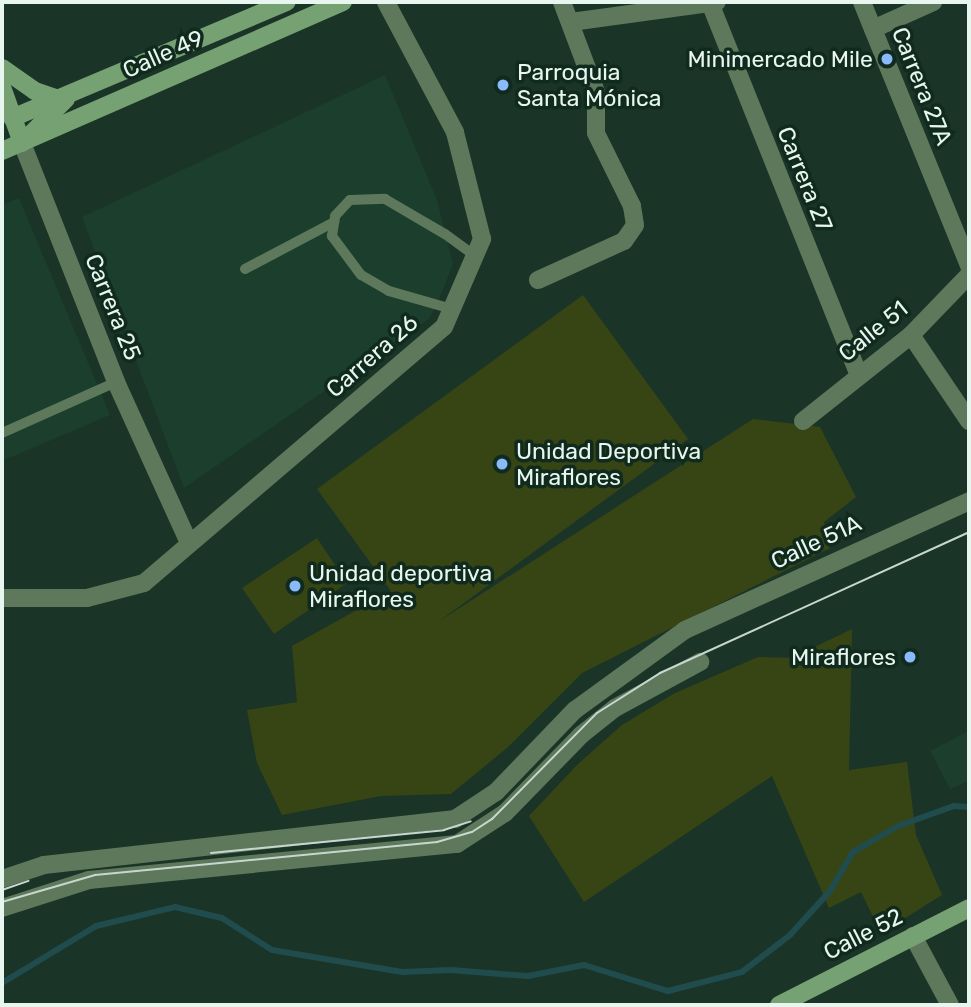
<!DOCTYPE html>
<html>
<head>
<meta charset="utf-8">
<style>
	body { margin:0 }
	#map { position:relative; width:971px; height:1007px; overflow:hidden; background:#1b3428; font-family:Rubik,sans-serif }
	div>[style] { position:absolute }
	.built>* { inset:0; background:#1b3e2d }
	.green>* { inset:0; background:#374515 }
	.stream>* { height:6px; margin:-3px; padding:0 3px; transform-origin:3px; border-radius:3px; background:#204c4e }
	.lane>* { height:10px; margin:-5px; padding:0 5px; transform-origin:5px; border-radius:5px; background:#5d785a }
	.street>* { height:18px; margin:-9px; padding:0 9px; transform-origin:9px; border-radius:9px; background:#5d785a }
	.secondary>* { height:18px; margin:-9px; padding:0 9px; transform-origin:9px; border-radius:9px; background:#76a172 }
	.tram>* { height:2px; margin:-1px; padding:0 1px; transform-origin:1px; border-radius:1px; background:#c7d7cf }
	.dots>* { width:19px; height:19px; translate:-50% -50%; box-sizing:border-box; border:4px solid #102a1e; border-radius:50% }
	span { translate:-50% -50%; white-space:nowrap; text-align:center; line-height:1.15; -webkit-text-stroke:7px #102a1e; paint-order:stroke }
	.street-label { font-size:23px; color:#e7f6ee }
	.poi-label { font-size:23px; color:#e7f6ee }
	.right { translate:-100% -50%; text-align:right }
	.left { translate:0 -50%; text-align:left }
	.frame { position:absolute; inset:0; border:4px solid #e7f6ee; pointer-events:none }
</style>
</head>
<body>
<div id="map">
	<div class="built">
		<i style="clip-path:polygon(385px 75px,437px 200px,453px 264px,437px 304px,429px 319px,184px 488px,82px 217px)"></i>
		<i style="clip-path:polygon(19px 198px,110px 415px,2px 461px,2px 205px)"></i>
		<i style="clip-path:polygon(969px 731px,969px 781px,950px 789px,930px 751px)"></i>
	</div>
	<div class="green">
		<i style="clip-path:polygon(583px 295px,688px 439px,438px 622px,753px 419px,820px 427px,856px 497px,824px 522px,830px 548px,582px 673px,508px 747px,451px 794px,381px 796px,282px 815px,257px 763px,247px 710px,297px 702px,292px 646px,391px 591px,317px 489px)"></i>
		<i style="clip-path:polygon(317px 538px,347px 583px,274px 634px,242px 588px)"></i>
		<i style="clip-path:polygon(852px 629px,849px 770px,907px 762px,916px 835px,942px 895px,881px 933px,861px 892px,829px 908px,772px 776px,584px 902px,529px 816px,578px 764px,622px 725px,675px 693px,758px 657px,792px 658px)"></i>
	</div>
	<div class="stream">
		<i style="left:2px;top:983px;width:110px;rotate:-31.2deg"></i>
		<i style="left:96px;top:926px;width:81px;rotate:-13.5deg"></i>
		<i style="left:175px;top:907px;width:48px;rotate:13.2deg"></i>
		<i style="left:222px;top:918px;width:59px;rotate:32.6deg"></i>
		<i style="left:272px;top:950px;width:132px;rotate:9.6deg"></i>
		<i style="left:402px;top:972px;width:49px;rotate:-2.3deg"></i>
		<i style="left:451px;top:970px;width:77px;rotate:4.5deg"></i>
		<i style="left:528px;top:976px;width:57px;rotate:-11.1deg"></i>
		<i style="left:584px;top:965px;width:88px;rotate:17.2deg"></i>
		<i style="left:668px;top:991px;width:76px;rotate:-14.4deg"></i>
		<i style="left:742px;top:972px;width:61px;rotate:-37.6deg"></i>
		<i style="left:790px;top:935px;width:59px;rotate:-47.7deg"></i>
		<i style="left:830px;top:891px;width:45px;rotate:-59.5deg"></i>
		<i style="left:853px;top:852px;width:52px;rotate:-30deg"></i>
		<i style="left:898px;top:826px;width:59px;rotate:-19.7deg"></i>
		<i style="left:954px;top:806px;width:15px;rotate:4deg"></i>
	</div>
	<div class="lane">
		<i style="left:245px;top:269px;width:101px;rotate:-27.8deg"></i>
		<i style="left:452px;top:309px;width:66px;rotate:-164.1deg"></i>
		<i style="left:389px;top:291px;width:32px;rotate:-150deg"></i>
		<i style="left:361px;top:275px;width:49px;rotate:-126.6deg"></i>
		<i style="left:332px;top:236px;width:20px;rotate:-81deg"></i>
		<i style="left:335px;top:216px;width:22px;rotate:-47deg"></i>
		<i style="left:350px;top:200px;width:35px;rotate:-2deg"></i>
		<i style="left:385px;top:199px;width:69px;rotate:30.3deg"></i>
		<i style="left:445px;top:234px;width:37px;rotate:36deg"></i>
		<i style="left:2px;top:433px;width:125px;rotate:-24.1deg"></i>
	</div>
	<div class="street">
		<i style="left:862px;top:2px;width:285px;rotate:67.9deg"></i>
		<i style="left:710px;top:3px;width:399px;rotate:68.2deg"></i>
		<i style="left:571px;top:22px;width:147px;rotate:-7.8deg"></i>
		<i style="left:873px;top:29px;width:66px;rotate:-24.2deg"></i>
		<i style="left:22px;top:143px;width:257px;rotate:68.5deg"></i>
		<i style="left:116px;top:382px;width:175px;rotate:65.6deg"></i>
		<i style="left:538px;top:280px;width:94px;rotate:-24.4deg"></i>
		<i style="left:624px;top:241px;width:19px;rotate:-55deg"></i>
		<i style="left:635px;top:225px;width:19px;rotate:-99deg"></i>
		<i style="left:632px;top:206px;width:81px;rotate:-116.3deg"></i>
		<i style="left:596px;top:133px;width:41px;rotate:-90deg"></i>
		<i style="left:596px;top:92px;width:96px;rotate:-110.7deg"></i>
		<i style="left:911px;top:335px;width:104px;rotate:56deg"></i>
		<i style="left:803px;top:421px;width:138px;rotate:-38.5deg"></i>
		<i style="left:911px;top:335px;width:83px;rotate:-46deg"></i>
		<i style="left:2px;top:598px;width:85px"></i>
		<i style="left:87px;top:598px;width:59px;rotate:-14.7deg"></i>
		<i style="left:144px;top:583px;width:394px;rotate:-40.5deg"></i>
		<i style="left:444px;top:327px;width:96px;rotate:-66.6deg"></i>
		<i style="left:482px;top:239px;width:110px;rotate:-104.2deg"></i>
		<i style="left:455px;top:132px;width:147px;rotate:-118deg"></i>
		<i style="left:2px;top:879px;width:44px;rotate:-18.4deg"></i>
		<i style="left:44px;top:865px;width:414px;rotate:-6.4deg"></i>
		<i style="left:455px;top:819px;width:49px;rotate:-33.4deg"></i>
		<i style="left:496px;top:792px;width:114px;rotate:-46.1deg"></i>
		<i style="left:575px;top:710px;width:136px;rotate:-36deg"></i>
		<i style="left:685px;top:630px;width:312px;rotate:-24.4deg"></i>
		<i style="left:2px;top:908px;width:91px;rotate:-17.8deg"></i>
		<i style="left:89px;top:880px;width:370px;rotate:-5.6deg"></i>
		<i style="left:457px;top:844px;width:57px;rotate:-32.9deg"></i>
		<i style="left:505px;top:813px;width:109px;rotate:-45.7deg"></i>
		<i style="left:581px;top:735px;width:43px;rotate:-38.5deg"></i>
		<i style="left:615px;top:708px;width:97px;rotate:-28.4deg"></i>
		<i style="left:913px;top:936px;width:78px;rotate:61.8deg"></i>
	</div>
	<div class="secondary">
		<i style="left:2px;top:68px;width:40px;rotate:34.9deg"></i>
		<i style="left:35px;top:91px;width:24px;rotate:19deg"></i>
		<i style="left:2px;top:87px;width:59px;rotate:70.3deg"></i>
		<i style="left:22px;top:143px;width:62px;rotate:-45deg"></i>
		<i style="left:12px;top:118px;width:298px;rotate:-22.9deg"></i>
		<i style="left:2px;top:151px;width:372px;rotate:-23.6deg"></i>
		<i style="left:779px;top:1005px;width:213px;rotate:-27deg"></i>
	</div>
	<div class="tram">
		<i style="left:211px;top:853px;width:234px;rotate:-5.6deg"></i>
		<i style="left:444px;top:830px;width:28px;rotate:-18deg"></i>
		<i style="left:2px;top:890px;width:28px;rotate:-19deg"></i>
		<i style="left:2px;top:902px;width:97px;rotate:-16.2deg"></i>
		<i style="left:95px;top:875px;width:344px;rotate:-5.5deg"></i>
		<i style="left:437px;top:842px;width:36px;rotate:-16deg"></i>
		<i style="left:472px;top:832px;width:24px;rotate:-33deg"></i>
		<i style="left:492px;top:819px;width:149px;rotate:-45.3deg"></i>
		<i style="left:597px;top:713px;width:75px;rotate:-32.4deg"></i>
		<i style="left:660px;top:673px;width:340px;rotate:-24.5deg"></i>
	</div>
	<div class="dots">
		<i style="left:887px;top:59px;background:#88bafc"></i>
		<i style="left:503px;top:85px;background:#88bafc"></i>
		<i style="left:502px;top:464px;background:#88bafc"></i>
		<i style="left:295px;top:586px;background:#88bafc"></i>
		<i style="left:910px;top:657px;background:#88bafc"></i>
	</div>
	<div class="street-label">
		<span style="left:163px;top:54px;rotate:-24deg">Calle 49</span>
		<span style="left:922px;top:86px;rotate:68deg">Carrera 27A</span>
		<span style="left:805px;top:179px;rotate:68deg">Carrera 27</span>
		<span style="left:113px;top:307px;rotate:68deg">Carrera 25</span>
		<span style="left:873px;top:331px;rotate:-39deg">Calle 51</span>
		<span style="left:372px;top:356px;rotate:-41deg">Carrera 26</span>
		<span style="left:816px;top:542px;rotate:-25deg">Calle 51A</span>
		<span style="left:863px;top:934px;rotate:-27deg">Calle 52</span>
	</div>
	<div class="poi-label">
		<span class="right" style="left:873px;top:59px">Minimercado Mile</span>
		<span class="left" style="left:517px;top:85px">Parroquia<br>Santa Mónica</span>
		<span class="left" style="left:516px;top:464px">Unidad Deportiva<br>Miraflores</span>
		<span class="left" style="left:309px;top:586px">Unidad deportiva<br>Miraflores</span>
		<span class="right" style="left:896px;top:657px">Miraflores</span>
	</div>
	<div class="frame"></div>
</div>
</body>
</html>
